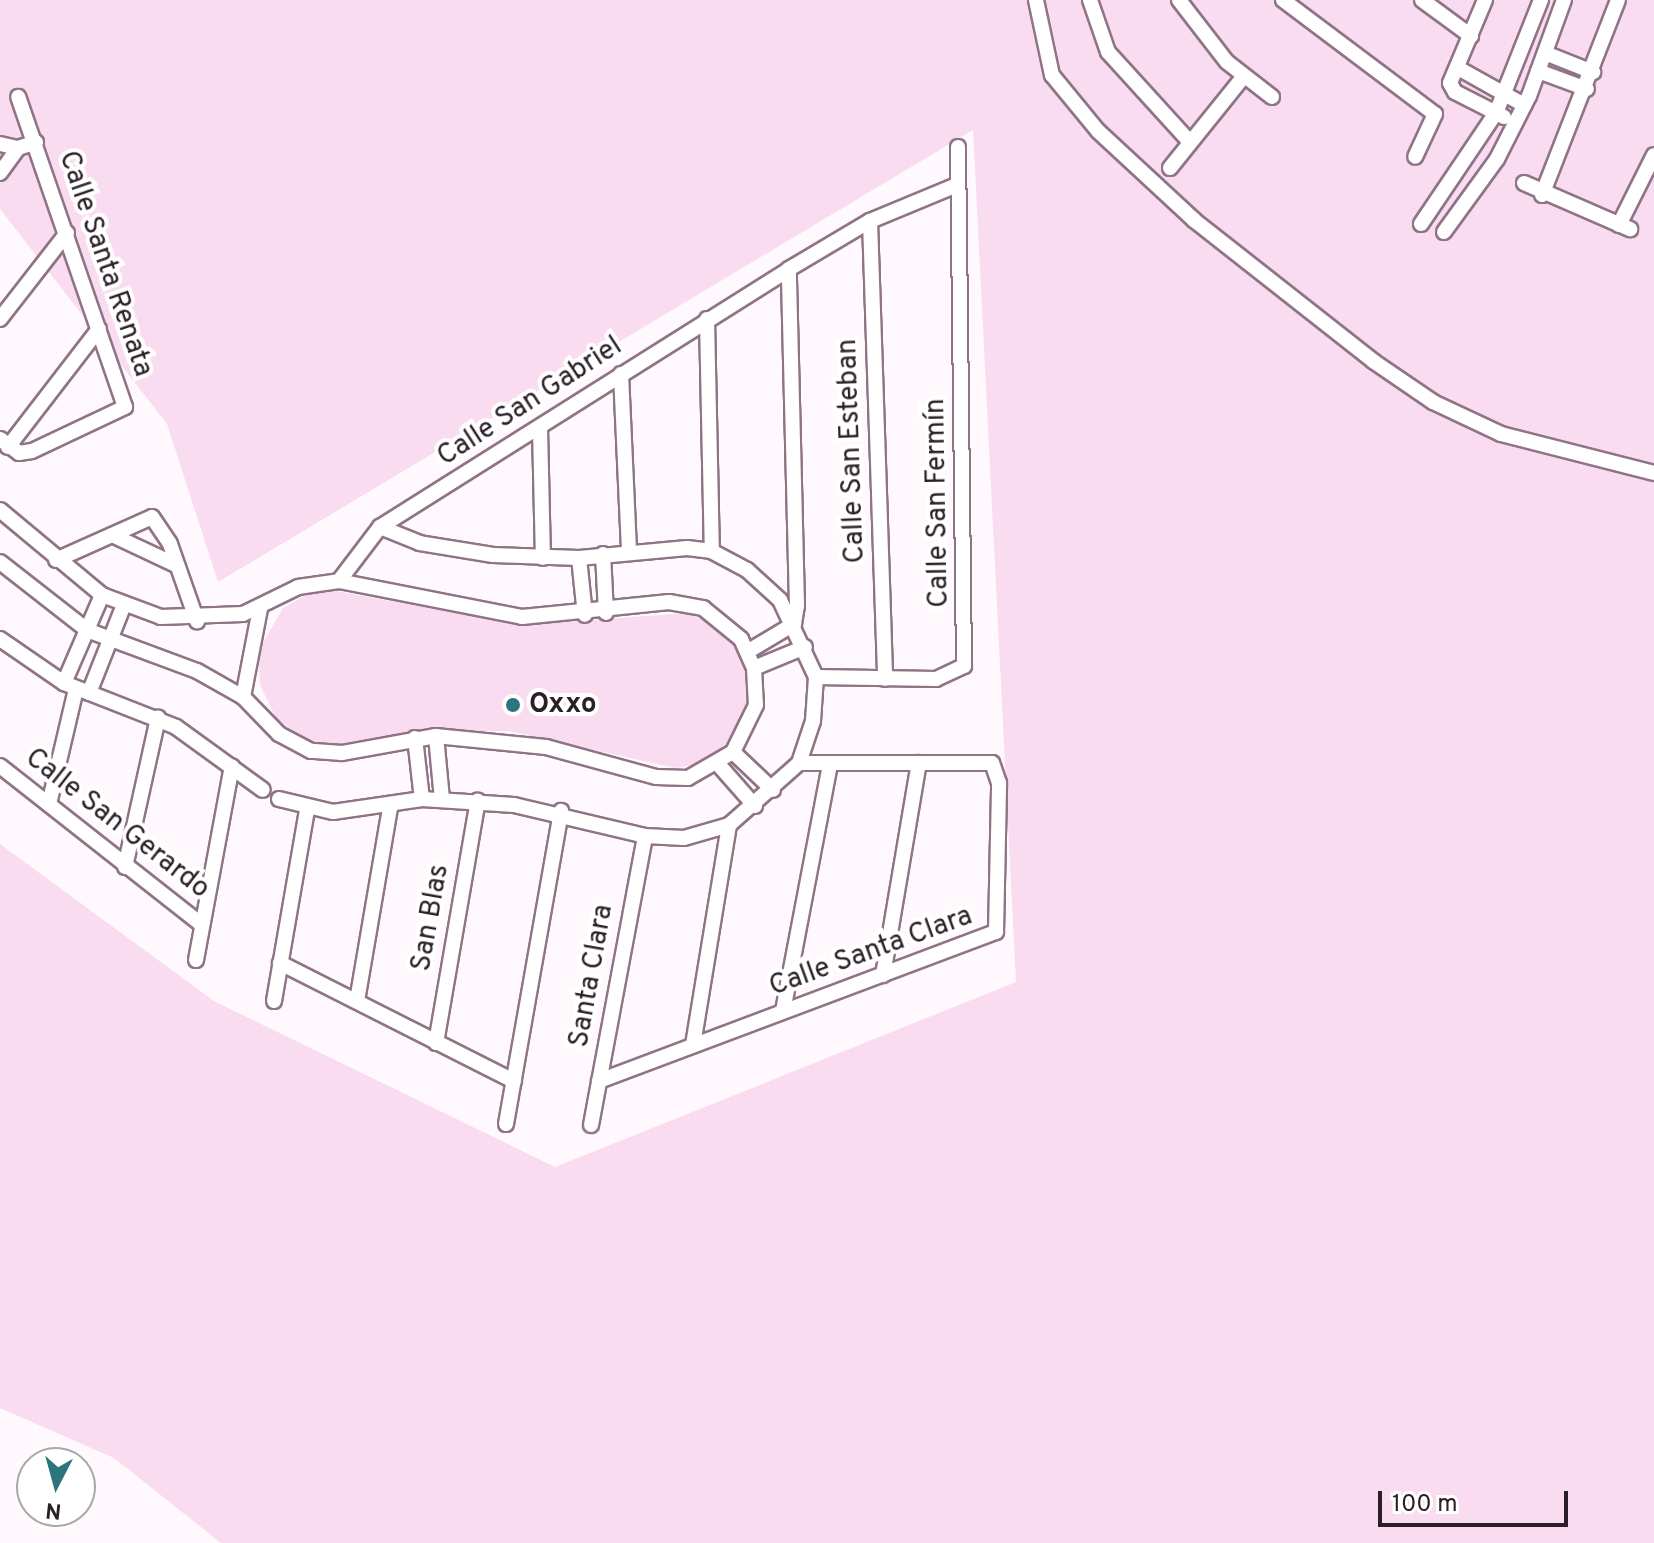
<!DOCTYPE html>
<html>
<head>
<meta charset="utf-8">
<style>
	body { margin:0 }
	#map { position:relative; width:1654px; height:1543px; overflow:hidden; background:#fff9fd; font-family:Overpass,sans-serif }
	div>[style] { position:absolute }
	.green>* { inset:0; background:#f9dcf0 }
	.roads { filter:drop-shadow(2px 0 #8f7487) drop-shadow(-2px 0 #8f7487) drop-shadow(0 2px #8f7487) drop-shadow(0 -2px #8f7487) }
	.minor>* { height:14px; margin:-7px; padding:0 7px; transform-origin:7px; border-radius:7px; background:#fff }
	.dots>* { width:22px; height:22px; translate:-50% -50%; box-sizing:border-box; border:4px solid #fff; border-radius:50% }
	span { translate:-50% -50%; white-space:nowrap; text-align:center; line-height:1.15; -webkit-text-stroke:8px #fff; paint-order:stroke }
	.street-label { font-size:28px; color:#2b2028 }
	.poi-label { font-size:28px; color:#2b2028; font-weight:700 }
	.left { translate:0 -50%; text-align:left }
	.north { position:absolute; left:16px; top:1447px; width:80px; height:80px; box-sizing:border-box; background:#fff; border:2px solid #aaa6a9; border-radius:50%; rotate:186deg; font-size:22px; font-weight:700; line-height:32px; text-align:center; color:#2b2028 }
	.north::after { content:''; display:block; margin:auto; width:28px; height:36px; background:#2c757d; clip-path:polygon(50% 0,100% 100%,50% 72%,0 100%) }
	.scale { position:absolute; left:1378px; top:1491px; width:190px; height:36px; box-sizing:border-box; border:4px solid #2b2028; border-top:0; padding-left:10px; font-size:24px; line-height:28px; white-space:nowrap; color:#2b2028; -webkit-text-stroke:6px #fff; paint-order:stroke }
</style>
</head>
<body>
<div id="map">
	<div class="green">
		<i style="clip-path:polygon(0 0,1654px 0,1654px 1543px,221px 1543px,114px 1458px,0 1408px,0 844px,214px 1001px,555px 1167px,1016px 982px,973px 130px,218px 582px,167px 424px,0 209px)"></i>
		<i style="clip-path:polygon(319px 588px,521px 625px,688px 613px,724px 630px,736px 644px,749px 675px,747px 710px,725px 746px,693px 765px,675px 768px,509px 731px,420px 731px,342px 745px,305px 740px,276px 718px,260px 685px,259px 665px,262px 645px,283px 608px)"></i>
	</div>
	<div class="roads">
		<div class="minor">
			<i style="left:1036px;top:0;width:77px;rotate:78deg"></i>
			<i style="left:1052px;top:75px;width:72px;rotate:50.6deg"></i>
			<i style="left:1098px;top:131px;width:131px;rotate:42.8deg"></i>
			<i style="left:1194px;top:220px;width:228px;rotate:38.2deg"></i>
			<i style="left:1373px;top:361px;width:73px;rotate:34.3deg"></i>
			<i style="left:1433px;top:402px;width:75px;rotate:25.2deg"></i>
			<i style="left:1501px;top:434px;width:158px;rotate:14.3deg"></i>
			<i style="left:1090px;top:0;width:55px;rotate:70.9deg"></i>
			<i style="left:1108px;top:52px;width:122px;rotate:47.7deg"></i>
			<i style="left:1179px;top:0;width:78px;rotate:52.3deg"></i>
			<i style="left:1227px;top:62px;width:57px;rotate:37.9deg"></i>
			<i style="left:1283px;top:0;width:190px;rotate:36.9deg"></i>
			<i style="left:1435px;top:114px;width:47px;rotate:114.9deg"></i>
			<i style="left:1422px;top:0;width:61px;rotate:36.3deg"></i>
			<i style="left:1485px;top:0;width:90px;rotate:112.9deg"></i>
			<i style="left:1450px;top:83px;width:10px;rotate:61deg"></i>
			<i style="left:1455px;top:92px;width:55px;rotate:27deg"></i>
			<i style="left:1545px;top:53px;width:52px;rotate:21.6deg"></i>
			<i style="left:1458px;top:68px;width:76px;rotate:29.3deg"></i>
			<i style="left:1538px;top:71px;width:52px;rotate:20.2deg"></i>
			<i style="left:0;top:144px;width:18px;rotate:13deg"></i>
			<i style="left:18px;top:148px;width:19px;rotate:-18deg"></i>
			<i style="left:1170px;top:168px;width:118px;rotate:-51.2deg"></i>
			<i style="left:0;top:173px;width:31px;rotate:-54deg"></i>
			<i style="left:1524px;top:183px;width:116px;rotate:23.5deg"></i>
			<i style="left:1542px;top:195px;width:209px;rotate:-68.7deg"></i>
			<i style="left:870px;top:221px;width:458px;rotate:88.1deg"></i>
			<i style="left:1421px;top:224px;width:134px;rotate:-56deg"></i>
			<i style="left:1496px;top:113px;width:122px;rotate:-68.3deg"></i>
			<i style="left:1619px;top:225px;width:78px;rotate:-63.4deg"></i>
			<i style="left:1444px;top:232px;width:90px;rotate:-54deg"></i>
			<i style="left:1497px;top:159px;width:71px;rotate:-63.1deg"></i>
			<i style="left:1529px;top:96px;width:102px;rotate:-70deg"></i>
			<i style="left:0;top:319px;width:109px;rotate:-52.1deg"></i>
			<i style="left:707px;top:319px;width:232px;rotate:88.8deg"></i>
			<i style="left:621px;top:374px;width:176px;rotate:87.4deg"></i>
			<i style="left:540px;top:428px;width:130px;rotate:88.7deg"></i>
			<i style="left:0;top:439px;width:24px;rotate:36deg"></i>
			<i style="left:19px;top:453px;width:13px;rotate:-9deg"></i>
			<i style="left:32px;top:451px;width:103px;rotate:-25.3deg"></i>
			<i style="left:125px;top:407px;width:328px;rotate:-109deg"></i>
			<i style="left:8px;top:447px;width:149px;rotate:-52.4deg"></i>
			<i style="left:0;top:510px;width:133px;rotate:39.8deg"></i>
			<i style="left:102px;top:595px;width:63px;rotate:20.4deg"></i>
			<i style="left:161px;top:617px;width:82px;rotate:-2.1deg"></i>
			<i style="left:243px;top:614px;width:61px;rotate:-26.1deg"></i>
			<i style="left:298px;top:587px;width:41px;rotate:-8.3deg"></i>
			<i style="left:339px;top:581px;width:187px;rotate:11.1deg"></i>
			<i style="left:522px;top:617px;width:148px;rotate:-5.8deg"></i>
			<i style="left:669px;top:602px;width:35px;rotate:10deg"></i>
			<i style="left:703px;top:608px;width:49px;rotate:39.2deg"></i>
			<i style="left:741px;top:639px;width:32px;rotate:66deg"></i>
			<i style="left:754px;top:668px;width:37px;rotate:87deg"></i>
			<i style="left:756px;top:705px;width:52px;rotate:116.1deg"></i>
			<i style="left:733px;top:752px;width:52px;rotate:150deg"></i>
			<i style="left:688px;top:778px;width:32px;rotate:-178deg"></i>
			<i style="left:656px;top:777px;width:114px;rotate:-164.7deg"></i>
			<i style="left:546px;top:747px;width:111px;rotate:-174.3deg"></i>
			<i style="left:436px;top:736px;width:96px;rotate:169.7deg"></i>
			<i style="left:342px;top:753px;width:31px;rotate:-176deg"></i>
			<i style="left:311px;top:751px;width:36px;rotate:-152deg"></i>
			<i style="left:279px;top:734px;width:52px;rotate:-134.2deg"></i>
			<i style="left:243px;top:697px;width:53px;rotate:-150.5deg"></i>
			<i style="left:197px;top:671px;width:117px;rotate:-159.6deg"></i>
			<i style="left:87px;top:630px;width:110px;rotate:-142deg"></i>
			<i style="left:112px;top:535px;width:71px;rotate:25.1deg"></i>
			<i style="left:603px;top:554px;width:59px;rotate:87.1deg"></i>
			<i style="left:579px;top:558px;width:57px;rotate:84deg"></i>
			<i style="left:56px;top:560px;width:105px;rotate:-24.1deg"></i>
			<i style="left:152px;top:517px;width:32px;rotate:56deg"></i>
			<i style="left:170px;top:544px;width:82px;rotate:70.7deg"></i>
			<i style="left:339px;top:581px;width:68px;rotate:-52.8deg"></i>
			<i style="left:380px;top:527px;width:484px;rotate:-32.2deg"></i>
			<i style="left:789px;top:269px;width:94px;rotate:-30.7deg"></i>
			<i style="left:870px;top:221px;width:94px;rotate:-22.5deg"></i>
			<i style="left:0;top:639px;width:78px;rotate:34.5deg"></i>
			<i style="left:64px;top:683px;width:120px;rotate:21.4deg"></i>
			<i style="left:176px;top:727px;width:107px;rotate:35.9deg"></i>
			<i style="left:747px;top:652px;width:55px;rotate:-30.8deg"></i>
			<i style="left:794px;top:624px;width:18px;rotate:-81deg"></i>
			<i style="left:797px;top:606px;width:337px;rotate:-91.4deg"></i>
			<i style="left:754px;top:668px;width:55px;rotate:-22.4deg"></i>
			<i style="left:816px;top:677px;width:120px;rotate:1deg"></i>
			<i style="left:936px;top:679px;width:31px;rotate:-25deg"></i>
			<i style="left:964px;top:666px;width:519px;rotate:-90.66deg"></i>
			<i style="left:64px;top:683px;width:96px;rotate:-66.6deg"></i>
			<i style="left:89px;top:693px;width:92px;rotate:-68.4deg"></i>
			<i style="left:243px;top:697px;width:90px;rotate:-79.1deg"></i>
			<i style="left:436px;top:736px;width:63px;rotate:84.6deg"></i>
			<i style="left:415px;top:738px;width:61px;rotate:83.5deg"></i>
			<i style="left:733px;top:752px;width:55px;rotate:43.5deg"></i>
			<i style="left:718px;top:764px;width:56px;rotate:48.6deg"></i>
			<i style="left:0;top:766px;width:256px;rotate:38.2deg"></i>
			<i style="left:279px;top:799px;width:56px;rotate:13.5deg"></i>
			<i style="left:333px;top:812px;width:90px;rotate:-8.3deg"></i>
			<i style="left:422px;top:799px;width:92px;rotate:3.7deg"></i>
			<i style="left:514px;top:805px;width:135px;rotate:13.3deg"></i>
			<i style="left:645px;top:836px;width:39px;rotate:3deg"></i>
			<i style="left:684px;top:838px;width:47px;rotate:-16.1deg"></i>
			<i style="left:729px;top:825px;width:94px;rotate:-41.5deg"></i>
			<i style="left:799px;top:763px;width:44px;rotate:-71.6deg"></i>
			<i style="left:813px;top:721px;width:44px;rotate:-86.1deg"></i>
			<i style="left:816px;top:677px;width:85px;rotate:-115.1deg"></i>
			<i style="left:780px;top:600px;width:45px;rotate:-137.7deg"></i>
			<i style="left:747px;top:570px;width:40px;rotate:-152deg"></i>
			<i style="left:712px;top:551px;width:25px;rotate:-173deg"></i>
			<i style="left:687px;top:548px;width:108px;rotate:174.7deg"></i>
			<i style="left:579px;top:558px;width:86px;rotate:-178deg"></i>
			<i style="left:493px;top:555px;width:74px;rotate:-170.7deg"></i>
			<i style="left:420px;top:543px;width:43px;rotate:-158.2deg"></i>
			<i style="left:49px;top:804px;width:118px;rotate:-76.8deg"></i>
			<i style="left:125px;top:867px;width:153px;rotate:-77.5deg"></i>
			<i style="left:196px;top:960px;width:197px;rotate:-79.5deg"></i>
			<i style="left:280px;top:963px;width:262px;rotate:26.8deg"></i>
			<i style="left:883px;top:975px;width:215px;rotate:-80.4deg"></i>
			<i style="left:274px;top:1001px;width:194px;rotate:-80.2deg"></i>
			<i style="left:357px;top:1001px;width:197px;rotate:-80.3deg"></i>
			<i style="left:783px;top:1011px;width:250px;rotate:-79.2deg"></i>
			<i style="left:436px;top:1043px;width:246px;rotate:-80.2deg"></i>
			<i style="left:693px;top:1045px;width:223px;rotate:-80.7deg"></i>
			<i style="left:599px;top:1081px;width:424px;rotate:-20.6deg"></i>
			<i style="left:996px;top:932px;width:149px;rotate:-88.8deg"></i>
			<i style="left:999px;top:783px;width:21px;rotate:-109deg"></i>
			<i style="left:992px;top:763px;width:193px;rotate:180deg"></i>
			<i style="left:506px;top:1124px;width:318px;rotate:-80deg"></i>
			<i style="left:591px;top:1125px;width:294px;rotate:-79.4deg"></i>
		</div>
	</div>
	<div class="dots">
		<i style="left:513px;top:705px;background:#2c757d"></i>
	</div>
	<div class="street-label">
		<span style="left:105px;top:264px;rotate:71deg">Calle Santa Renata</span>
		<span style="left:530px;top:402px;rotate:-33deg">Calle San Gabriel</span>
		<span style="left:852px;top:451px;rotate:-92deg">Calle San Esteban</span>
		<span style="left:938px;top:503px;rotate:-91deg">Calle San Fermín</span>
		<span style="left:117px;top:824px;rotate:38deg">Calle San Gerardo</span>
		<span style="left:431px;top:918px;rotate:-80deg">San Blas</span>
		<span style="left:871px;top:952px;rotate:-20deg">Calle Santa Clara</span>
		<span style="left:592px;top:976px;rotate:-80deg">Santa Clara</span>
	</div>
	<div class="poi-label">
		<span class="left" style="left:529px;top:705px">Oxxo</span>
	</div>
	<div class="north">N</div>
	<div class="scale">100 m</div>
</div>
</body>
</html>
